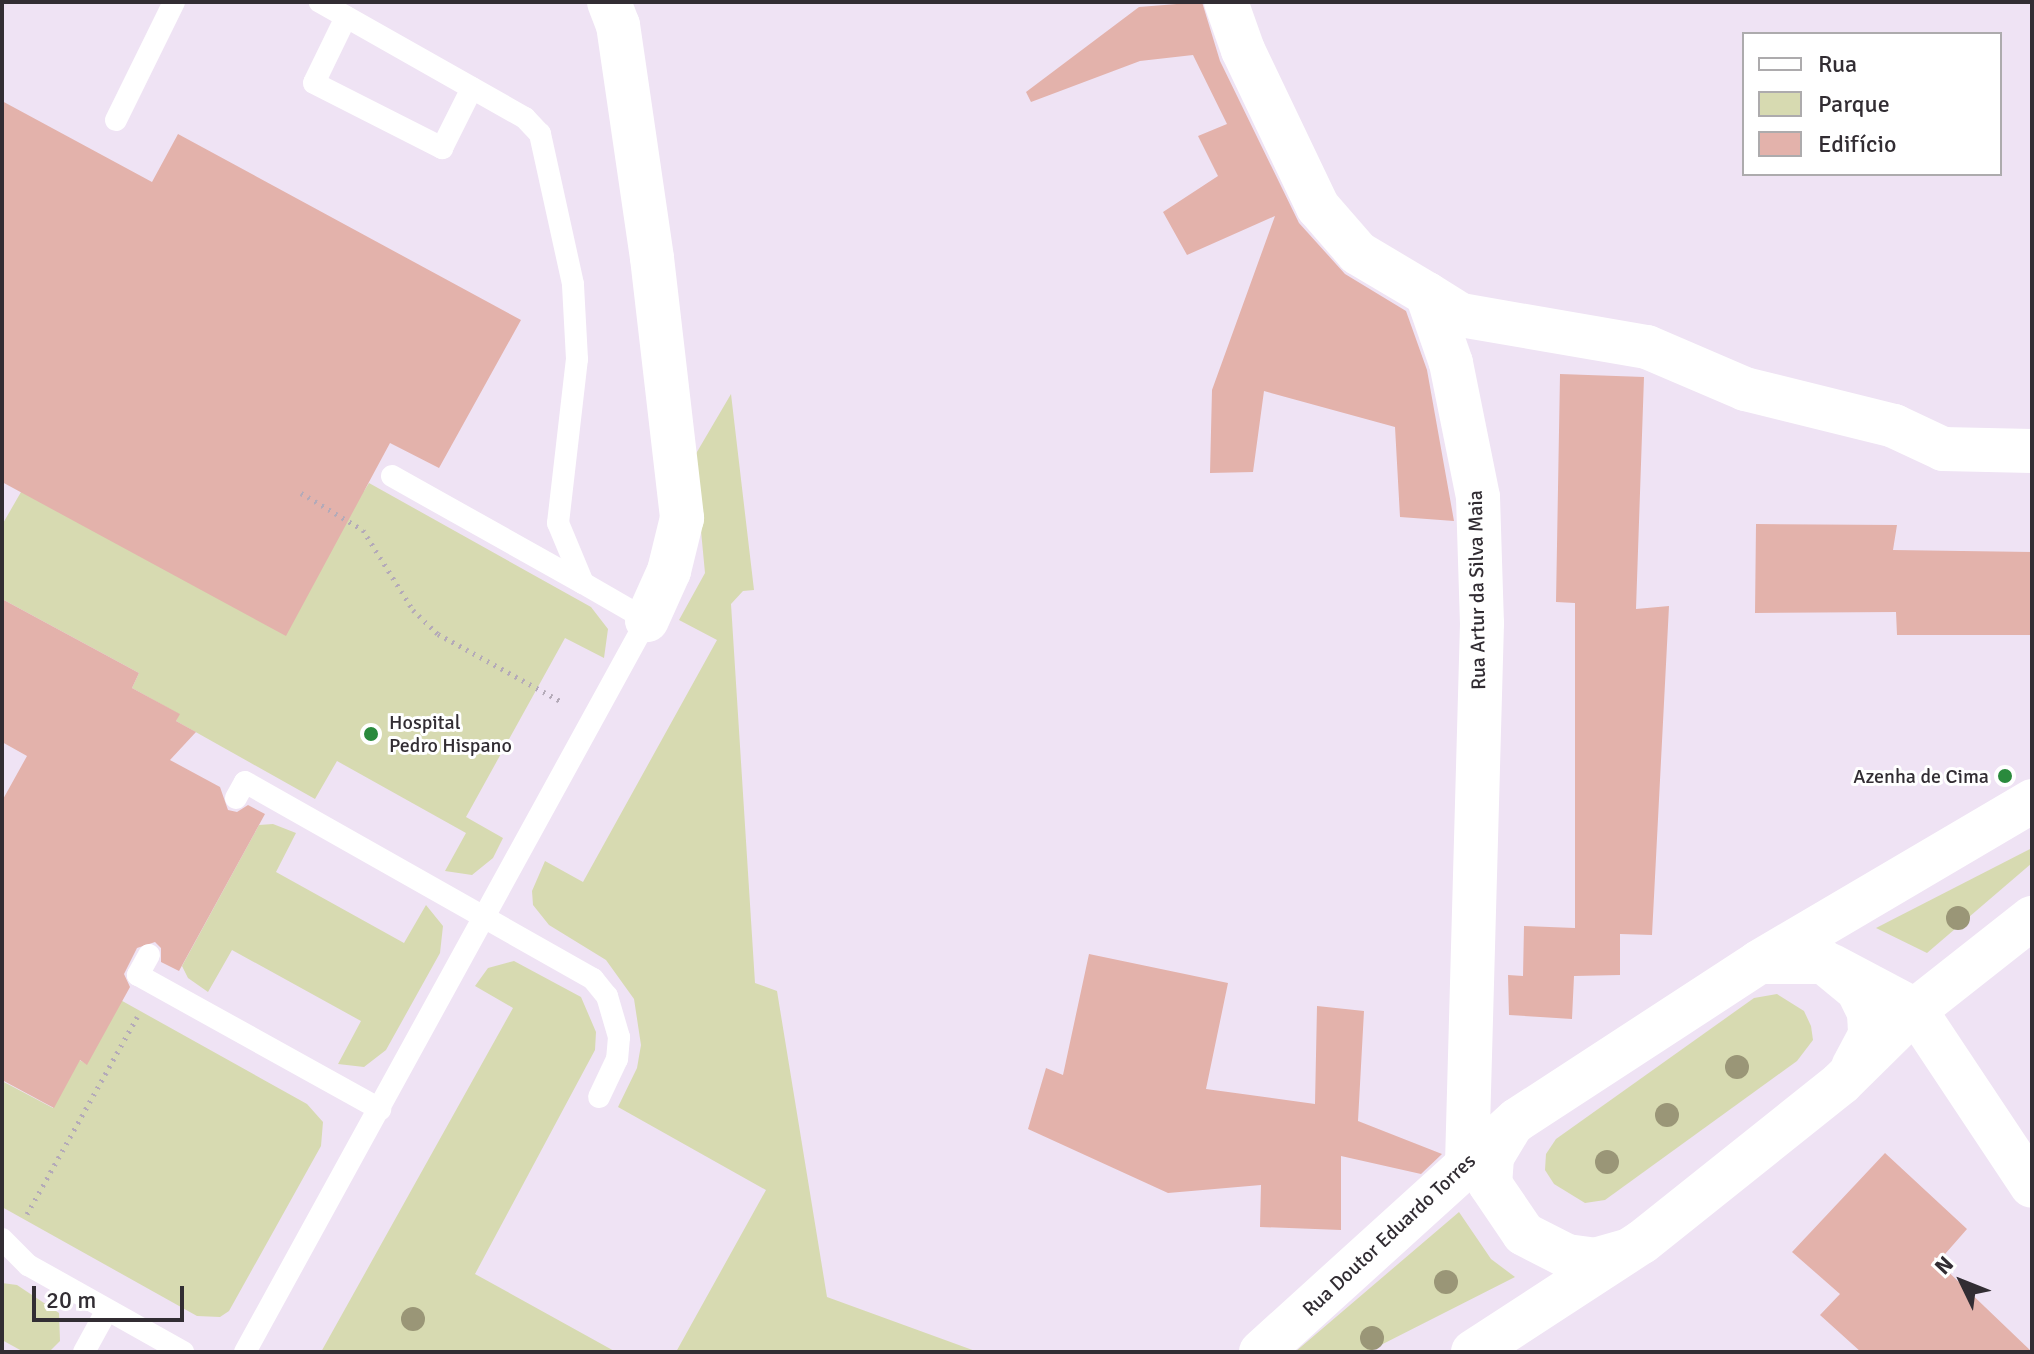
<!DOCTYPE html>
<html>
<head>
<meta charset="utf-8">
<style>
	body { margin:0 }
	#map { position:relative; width:2034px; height:1354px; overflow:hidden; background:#efe3f4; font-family:Signika,sans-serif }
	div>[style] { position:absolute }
	.green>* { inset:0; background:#d7dab1 }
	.building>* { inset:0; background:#e3b2ab }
	.path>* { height:5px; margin-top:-2.5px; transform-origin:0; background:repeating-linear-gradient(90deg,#b4aab8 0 2px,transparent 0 8px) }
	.service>* { height:22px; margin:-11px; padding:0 11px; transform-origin:11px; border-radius:11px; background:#fff }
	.minor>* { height:44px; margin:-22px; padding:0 22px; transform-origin:22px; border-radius:22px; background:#fff }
	.secondary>* { height:44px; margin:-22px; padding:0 22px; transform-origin:22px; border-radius:22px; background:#fff }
	.motorway>* { height:44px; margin:-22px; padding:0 22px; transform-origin:22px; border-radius:22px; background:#fff }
	.trees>* { width:24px; height:24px; margin:-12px; border-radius:50%; background:#9a9677 }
	.dots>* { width:22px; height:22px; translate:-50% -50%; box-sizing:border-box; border:4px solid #fff; border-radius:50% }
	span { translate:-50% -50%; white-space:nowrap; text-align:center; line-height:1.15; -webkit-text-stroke:6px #fff; paint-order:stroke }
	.street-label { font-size:20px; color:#322d33 }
	.poi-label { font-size:20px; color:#322d33 }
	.left { translate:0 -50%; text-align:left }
	.right { translate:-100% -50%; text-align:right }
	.frame { position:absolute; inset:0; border:4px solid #322d33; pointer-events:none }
	.legend { position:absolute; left:1742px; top:32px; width:260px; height:144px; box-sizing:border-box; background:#fff; border:2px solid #adabad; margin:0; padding:10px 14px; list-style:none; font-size:24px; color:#322d33 }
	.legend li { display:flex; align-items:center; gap:16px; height:40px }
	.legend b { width:40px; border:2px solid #adabad }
	.north { position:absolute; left:1922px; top:1242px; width:80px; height:80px; -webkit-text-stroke:6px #fff; paint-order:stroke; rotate:313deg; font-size:22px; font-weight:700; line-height:32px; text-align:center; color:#322d33 }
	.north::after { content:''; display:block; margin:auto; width:28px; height:36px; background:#322d33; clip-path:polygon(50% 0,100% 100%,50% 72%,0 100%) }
	.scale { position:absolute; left:32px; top:1286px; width:152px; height:36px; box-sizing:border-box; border:4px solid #322d33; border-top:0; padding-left:10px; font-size:24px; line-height:28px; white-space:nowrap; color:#322d33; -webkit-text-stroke:6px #fff; paint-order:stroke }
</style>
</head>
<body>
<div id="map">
	<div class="green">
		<i style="clip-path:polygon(731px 394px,754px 590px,743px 591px,731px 604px,755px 983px,777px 991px,827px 1297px,978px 1352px,676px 1352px,766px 1190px,618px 1107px,637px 1068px,641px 1045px,634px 999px,606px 960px,549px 925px,533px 905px,532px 891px,545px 861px,583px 882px,717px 640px,679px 620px,705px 573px,694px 457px)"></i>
		<i style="clip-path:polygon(316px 465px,364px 491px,369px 483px,591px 607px,608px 629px,604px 658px,565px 638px,466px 817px,503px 838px,493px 858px,472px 875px,445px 871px,466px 833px,337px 761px,315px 799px,176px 721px,179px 714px,132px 688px,139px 673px,2px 599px,2px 525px,21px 492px)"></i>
		<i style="clip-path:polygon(273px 824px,296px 833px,276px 872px,404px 943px,426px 905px,443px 926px,440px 953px,386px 1050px,364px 1067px,338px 1064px,361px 1021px,232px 950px,208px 992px,188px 978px,182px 966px,259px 825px)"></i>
		<i style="clip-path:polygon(2032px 848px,2032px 863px,1927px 953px,1876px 928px)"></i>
		<i style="clip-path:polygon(514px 961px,581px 997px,596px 1032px,595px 1050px,475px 1274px,616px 1352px,321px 1352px,513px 1008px,475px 986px,488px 968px)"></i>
		<i style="clip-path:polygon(99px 988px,307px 1104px,323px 1122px,321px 1146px,229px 1311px,220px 1317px,197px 1316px,2px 1207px,2px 1081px,53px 1108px,75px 1058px,87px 1064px)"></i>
		<i style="clip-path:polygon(1777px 994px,1804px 1011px,1811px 1026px,1813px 1040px,1797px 1061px,1605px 1200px,1585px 1203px,1554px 1184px,1545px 1170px,1546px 1154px,1556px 1139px,1754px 998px)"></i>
		<i style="clip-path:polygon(1459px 1212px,1491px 1259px,1515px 1277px,1367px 1352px,1295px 1352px)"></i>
		<i style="clip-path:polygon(2px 1283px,17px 1285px,59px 1313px,60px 1341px,50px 1351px,22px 1351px,2px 1340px)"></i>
	</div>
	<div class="building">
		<i style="clip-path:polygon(1202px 2px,1220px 61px,1299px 223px,1345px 274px,1406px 311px,1427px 370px,1454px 521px,1400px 517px,1395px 427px,1264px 391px,1253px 472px,1210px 473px,1212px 390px,1275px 216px,1187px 255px,1163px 212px,1218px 176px,1198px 136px,1227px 124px,1193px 55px,1140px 61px,1031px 102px,1026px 92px,1139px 7px)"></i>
		<i style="clip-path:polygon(2px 101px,152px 182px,178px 134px,521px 320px,439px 468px,390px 443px,286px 636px,2px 482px)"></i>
		<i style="clip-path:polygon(1560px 374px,1644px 377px,1636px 609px,1669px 606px,1652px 935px,1620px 934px,1620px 975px,1574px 976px,1572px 1019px,1509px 1015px,1508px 975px,1523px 976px,1524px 926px,1575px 928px,1575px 603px,1556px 602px)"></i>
		<i style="clip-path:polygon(1756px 524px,1897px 525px,1893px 550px,2032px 552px,2032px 635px,1897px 635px,1896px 612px,1755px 613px)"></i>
		<i style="clip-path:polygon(2px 599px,139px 673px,132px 688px,180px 714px,176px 721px,196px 732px,170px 760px,220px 787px,228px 810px,237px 812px,248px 805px,265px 814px,179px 971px,161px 962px,161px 948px,155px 942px,137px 948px,124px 974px,130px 987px,87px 1065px,80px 1060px,54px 1108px,2px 1080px,2px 801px,27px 756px,2px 742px)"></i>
		<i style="clip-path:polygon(1089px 954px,1228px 983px,1206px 1089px,1315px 1104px,1317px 1006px,1364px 1011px,1358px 1121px,1442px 1154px,1421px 1174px,1341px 1156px,1341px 1230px,1260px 1227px,1261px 1185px,1168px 1193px,1028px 1129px,1046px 1068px,1063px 1075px)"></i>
		<i style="clip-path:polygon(1885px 1153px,1967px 1229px,1938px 1262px,2032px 1352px,1861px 1352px,1820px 1315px,1840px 1294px,1792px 1252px)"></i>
	</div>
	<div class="path">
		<i style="left:301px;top:493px;width:72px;rotate:30.8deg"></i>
		<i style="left:363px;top:530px;width:94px;rotate:58deg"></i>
		<i style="left:413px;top:610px;width:35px;rotate:44deg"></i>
		<i style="left:438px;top:634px;width:141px;rotate:28.7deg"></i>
		<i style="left:27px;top:1214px;width:226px;rotate:-60.8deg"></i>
	</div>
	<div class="service">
		<i style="left:346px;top:17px;width:73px;rotate:115.9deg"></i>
		<i style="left:314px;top:83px;width:144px;rotate:26.9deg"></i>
		<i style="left:442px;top:148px;width:67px;rotate:-63.4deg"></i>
		<i style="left:116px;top:120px;width:131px;rotate:-63.8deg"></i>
		<i style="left:392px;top:476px;width:219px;rotate:29.3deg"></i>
		<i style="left:236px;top:798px;width:18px;rotate:-61deg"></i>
		<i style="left:245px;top:782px;width:400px;rotate:29.5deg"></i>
		<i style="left:593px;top:979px;width:22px;rotate:51deg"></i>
		<i style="left:607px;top:996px;width:43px;rotate:73.7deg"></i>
		<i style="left:619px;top:1037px;width:22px;rotate:95deg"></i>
		<i style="left:617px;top:1059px;width:42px;rotate:115.3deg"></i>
		<i style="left:149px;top:955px;width:23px;rotate:119deg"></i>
		<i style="left:138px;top:975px;width:277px;rotate:29deg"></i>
		<i style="left:2px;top:1239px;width:37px;rotate:45deg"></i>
		<i style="left:28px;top:1265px;width:178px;rotate:29.3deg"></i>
		<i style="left:84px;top:1352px;width:48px;rotate:-61.3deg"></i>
		<i style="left:245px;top:1352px;width:835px;rotate:-61.23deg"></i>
		<i style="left:647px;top:620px;width:74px;rotate:-150deg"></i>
		<i style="left:583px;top:583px;width:65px;rotate:-112.6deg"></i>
		<i style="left:558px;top:523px;width:165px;rotate:-83.4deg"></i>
		<i style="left:577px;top:359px;width:75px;rotate:-93.1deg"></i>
		<i style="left:573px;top:284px;width:154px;rotate:-102.4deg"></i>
		<i style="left:540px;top:134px;width:22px;rotate:-133deg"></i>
		<i style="left:525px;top:118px;width:236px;rotate:-150.5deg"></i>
	</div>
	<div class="minor">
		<i style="left:1226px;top:2px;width:51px;rotate:70.5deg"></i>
		<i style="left:1243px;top:50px;width:174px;rotate:64.5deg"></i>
		<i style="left:1318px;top:207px;width:61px;rotate:49deg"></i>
		<i style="left:1358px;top:253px;width:80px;rotate:30.7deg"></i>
		<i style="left:1427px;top:294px;width:73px;rotate:70.8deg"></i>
		<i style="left:1451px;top:363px;width:137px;rotate:78.6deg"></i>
		<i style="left:1478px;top:497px;width:126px;rotate:88.2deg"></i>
		<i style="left:1482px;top:623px;width:540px;rotate:91.59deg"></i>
		<i style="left:1427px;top:294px;width:40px;rotate:32deg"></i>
		<i style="left:1461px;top:315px;width:189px;rotate:9.8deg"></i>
		<i style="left:1647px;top:347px;width:107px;rotate:23.2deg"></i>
		<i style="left:1745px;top:389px;width:154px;rotate:13.9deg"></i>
		<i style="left:1894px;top:426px;width:54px;rotate:25.1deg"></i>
		<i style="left:1943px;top:449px;width:89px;rotate:1.3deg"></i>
		<i style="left:1832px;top:966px;width:94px;rotate:27.9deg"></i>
		<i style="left:1915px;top:1010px;width:211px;rotate:56.4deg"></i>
	</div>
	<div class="secondary">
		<i style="left:1762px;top:962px;width:62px"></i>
		<i style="left:1824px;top:962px;width:44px;rotate:39.5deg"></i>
		<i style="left:1858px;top:990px;width:25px;rotate:64deg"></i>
		<i style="left:1869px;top:1013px;width:22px;rotate:87deg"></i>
		<i style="left:1870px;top:1035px;width:36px;rotate:118deg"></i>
		<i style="left:1510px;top:1127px;width:35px;rotate:121deg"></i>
		<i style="left:1492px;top:1157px;width:27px;rotate:94deg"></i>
		<i style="left:1490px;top:1184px;width:60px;rotate:55.8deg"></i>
		<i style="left:1524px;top:1234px;width:48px;rotate:27.1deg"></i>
		<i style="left:1567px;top:1256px;width:28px;rotate:8deg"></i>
		<i style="left:1595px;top:1260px;width:32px;rotate:-16deg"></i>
		<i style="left:1261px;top:1352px;width:345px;rotate:-42.2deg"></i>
		<i style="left:1517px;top:1120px;width:289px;rotate:-33.1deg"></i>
		<i style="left:1759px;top:962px;width:317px;rotate:-30.5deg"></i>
		<i style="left:1473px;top:1352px;width:202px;rotate:-33.1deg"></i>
		<i style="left:1642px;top:1242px;width:255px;rotate:-38.6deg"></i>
		<i style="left:1841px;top:1083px;width:104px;rotate:-44.6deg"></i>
		<i style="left:1915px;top:1010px;width:149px;rotate:-38.2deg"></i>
	</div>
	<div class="motorway">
		<i style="left:609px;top:2px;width:25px;rotate:69deg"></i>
		<i style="left:618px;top:25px;width:235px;rotate:81.7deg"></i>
		<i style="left:652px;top:258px;width:262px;rotate:83.4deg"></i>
		<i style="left:682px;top:518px;width:55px;rotate:103.8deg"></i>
		<i style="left:669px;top:571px;width:54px;rotate:114.2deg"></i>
	</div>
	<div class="trees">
		<i style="left:1958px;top:918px"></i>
		<i style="left:1737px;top:1067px"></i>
		<i style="left:1667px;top:1115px"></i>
		<i style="left:1607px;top:1162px"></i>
		<i style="left:1446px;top:1282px"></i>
		<i style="left:413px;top:1319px"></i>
		<i style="left:1372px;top:1338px"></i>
	</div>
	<div class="dots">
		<i style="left:371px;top:734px;background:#2a8a3d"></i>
		<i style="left:2005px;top:776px;background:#2a8a3d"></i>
	</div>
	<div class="street-label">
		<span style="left:1477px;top:590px;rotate:-91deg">Rua Artur da Silva Maia</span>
		<span style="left:1389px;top:1235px;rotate:-43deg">Rua Doutor Eduardo Torres</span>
	</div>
	<div class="poi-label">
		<span class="left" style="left:389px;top:734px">Hospital<br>Pedro Hispano</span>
		<span class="right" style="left:1989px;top:776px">Azenha de Cima</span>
	</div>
	<div class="frame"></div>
	<ul class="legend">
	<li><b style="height:10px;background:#fff"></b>Rua</li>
	<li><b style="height:22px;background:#d7dab1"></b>Parque</li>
	<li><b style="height:22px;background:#e3b2ab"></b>Edifício</li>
	</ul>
	<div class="north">N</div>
	<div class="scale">20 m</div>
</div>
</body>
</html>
